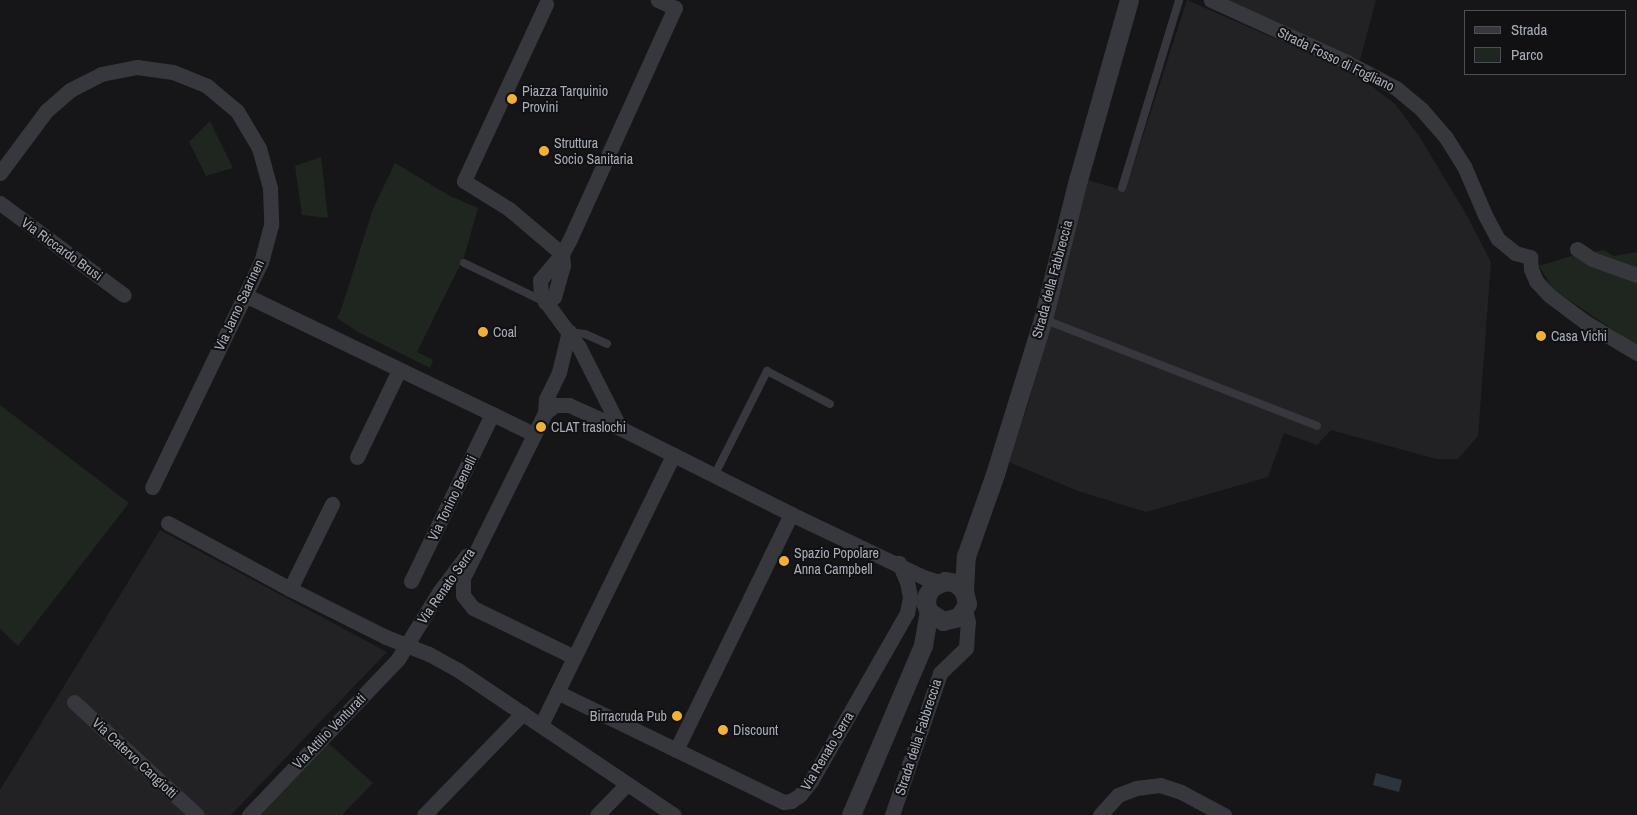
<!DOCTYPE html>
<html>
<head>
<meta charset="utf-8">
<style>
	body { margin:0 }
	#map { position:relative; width:1637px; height:815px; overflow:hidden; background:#161618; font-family:"Archivo Narrow",sans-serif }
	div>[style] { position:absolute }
	.built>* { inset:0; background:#222225 }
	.green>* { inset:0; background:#1e261f }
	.water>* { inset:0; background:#2c353c }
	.service>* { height:8px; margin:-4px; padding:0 4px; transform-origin:4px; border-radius:4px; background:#37383d }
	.minor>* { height:15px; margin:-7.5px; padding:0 7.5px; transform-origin:7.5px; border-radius:7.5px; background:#37383d }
	.tertiary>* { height:19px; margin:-9.5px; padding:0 9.5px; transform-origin:9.5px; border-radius:9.5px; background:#37383d }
	.dots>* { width:14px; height:14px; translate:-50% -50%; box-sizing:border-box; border:2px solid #111113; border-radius:50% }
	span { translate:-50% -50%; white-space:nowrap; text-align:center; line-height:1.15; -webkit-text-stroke:4px #111113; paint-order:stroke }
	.street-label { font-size:14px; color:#a8adb8 }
	.poi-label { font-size:14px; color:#a8adb8 }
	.left { translate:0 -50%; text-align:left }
	.right { translate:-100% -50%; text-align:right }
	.legend { position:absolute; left:1464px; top:10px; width:162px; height:65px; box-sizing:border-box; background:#111113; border:1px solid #4d4f55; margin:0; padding:6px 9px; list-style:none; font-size:15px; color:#a8adb8 }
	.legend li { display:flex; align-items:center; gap:10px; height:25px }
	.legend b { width:25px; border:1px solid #4d4f55 }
</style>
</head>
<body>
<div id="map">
	<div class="built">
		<i style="clip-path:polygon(1187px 0,1356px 74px,1395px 104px,1419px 136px,1466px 214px,1491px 262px,1478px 436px,1458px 459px,1436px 459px,1331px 430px,1317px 445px,1284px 433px,1268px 477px,1146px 512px,1078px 491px,1009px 462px,1028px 404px,1088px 180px,1125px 191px)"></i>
		<i style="clip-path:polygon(1225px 0,1376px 0,1360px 60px)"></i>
		<i style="clip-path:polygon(160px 530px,387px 652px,231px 815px,0 815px,0 790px)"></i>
	</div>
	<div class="green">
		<i style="clip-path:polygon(210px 121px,233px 168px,206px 176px,189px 142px)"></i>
		<i style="clip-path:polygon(321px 157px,328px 218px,302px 215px,295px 166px)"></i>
		<i style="clip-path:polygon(395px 163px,450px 196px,478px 208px,464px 257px,417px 352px,433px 360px,430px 368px,358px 332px,337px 318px,341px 310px,373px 209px)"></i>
		<i style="clip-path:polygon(1604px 250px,1614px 256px,1637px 252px,1637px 346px,1553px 289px,1539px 266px,1571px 256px)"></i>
		<i style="clip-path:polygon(0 405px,129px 503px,18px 646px,0 629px)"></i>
		<i style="clip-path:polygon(327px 742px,373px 783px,342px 815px,258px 815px)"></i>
	</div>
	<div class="water">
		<i style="clip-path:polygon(1376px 773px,1402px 780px,1399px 792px,1373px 785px)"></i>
	</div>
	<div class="service">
		<i style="left:1122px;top:188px;width:196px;rotate:-73.1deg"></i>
		<i style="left:464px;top:263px;width:85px;rotate:25.7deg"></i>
		<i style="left:1043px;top:319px;width:294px;rotate:21.3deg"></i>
		<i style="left:569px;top:332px;width:16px;rotate:7deg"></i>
		<i style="left:585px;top:334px;width:24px;rotate:24deg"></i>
		<i style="left:714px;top:476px;width:118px;rotate:-63.2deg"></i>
		<i style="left:767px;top:371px;width:71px;rotate:27.6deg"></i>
	</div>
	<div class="minor">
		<i style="left:1211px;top:0;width:149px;rotate:24.5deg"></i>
		<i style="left:1347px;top:62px;width:55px;rotate:28deg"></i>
		<i style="left:1396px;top:88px;width:34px;rotate:40deg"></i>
		<i style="left:1422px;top:110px;width:35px;rotate:49deg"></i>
		<i style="left:1445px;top:136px;width:36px;rotate:58deg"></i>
		<i style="left:1464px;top:166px;width:53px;rotate:66.8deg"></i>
		<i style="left:1485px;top:215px;width:27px;rotate:62deg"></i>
		<i style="left:1498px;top:239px;width:22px;rotate:39deg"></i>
		<i style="left:1515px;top:253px;width:16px;rotate:15deg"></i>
		<i style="left:1530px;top:257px;width:12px;rotate:85deg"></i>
		<i style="left:1531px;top:269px;width:13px;rotate:67deg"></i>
		<i style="left:1536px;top:281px;width:19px;rotate:47deg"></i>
		<i style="left:1549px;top:295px;width:45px;rotate:36.9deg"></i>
		<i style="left:1585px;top:322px;width:61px;rotate:30.8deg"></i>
		<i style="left:546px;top:4px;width:195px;rotate:114.9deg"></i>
		<i style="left:464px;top:181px;width:53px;rotate:31.9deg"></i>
		<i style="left:509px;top:209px;width:70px;rotate:40.3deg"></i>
		<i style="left:0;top:173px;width:77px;rotate:-53.4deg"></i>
		<i style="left:46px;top:111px;width:32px;rotate:-41deg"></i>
		<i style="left:70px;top:90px;width:35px;rotate:-27deg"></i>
		<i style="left:101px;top:74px;width:37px;rotate:-11deg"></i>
		<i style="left:137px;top:67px;width:36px;rotate:8deg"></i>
		<i style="left:173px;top:72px;width:37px;rotate:22deg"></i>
		<i style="left:207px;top:86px;width:39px;rotate:40deg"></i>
		<i style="left:237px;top:111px;width:43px;rotate:59.3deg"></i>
		<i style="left:259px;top:148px;width:41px;rotate:74.6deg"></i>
		<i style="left:270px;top:188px;width:37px;rotate:88deg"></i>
		<i style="left:271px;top:225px;width:38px;rotate:105deg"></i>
		<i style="left:261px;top:262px;width:250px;rotate:115.8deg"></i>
		<i style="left:0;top:203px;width:154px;rotate:36.6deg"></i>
		<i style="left:1577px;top:249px;width:18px;rotate:34deg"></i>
		<i style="left:1592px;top:259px;width:48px;rotate:19.6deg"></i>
		<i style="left:245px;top:295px;width:321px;rotate:25.7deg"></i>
		<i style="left:545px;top:302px;width:10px;rotate:-29deg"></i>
		<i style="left:554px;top:297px;width:33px;rotate:-74deg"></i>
		<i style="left:563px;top:265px;width:11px;rotate:-95deg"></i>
		<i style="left:545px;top:413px;width:14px;rotate:-86deg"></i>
		<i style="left:546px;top:399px;width:30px;rotate:-64deg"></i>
		<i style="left:559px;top:372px;width:42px;rotate:-76.3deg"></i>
		<i style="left:620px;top:428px;width:91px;rotate:-116.8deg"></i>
		<i style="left:579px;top:347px;width:64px;rotate:-126.2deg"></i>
		<i style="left:541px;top:295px;width:15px;rotate:-94deg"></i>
		<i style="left:540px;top:280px;width:34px;rotate:-50deg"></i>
		<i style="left:562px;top:254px;width:17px;rotate:-62deg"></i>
		<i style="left:570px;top:239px;width:254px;rotate:-65.6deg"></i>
		<i style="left:675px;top:8px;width:19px;rotate:-155deg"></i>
		<i style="left:357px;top:457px;width:97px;rotate:-64.2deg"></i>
		<i style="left:168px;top:523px;width:139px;rotate:28.4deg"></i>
		<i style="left:290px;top:589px;width:107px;rotate:26.6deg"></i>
		<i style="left:386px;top:637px;width:46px;rotate:21.6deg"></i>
		<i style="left:429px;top:654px;width:33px;rotate:29deg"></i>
		<i style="left:458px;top:670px;width:260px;rotate:33.9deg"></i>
		<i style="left:411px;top:581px;width:186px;rotate:-64.1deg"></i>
		<i style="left:290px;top:589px;width:95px;rotate:-63.7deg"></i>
		<i style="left:574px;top:657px;width:112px;rotate:-154.1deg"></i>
		<i style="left:473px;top:608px;width:16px;rotate:-128deg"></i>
		<i style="left:463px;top:595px;width:17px;rotate:-90deg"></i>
		<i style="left:463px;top:578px;width:184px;rotate:-63.6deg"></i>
		<i style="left:545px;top:413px;width:13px;rotate:-39deg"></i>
		<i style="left:555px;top:405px;width:14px"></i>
		<i style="left:569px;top:405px;width:56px;rotate:24.3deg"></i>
		<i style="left:620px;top:428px;width:191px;rotate:26.7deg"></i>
		<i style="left:791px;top:514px;width:146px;rotate:25.5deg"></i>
		<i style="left:923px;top:577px;width:17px;rotate:17deg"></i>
		<i style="left:557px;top:692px;width:252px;rotate:25.9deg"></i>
		<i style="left:784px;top:802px;width:7px;rotate:-8deg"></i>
		<i style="left:791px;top:801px;width:11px;rotate:-34deg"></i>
		<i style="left:800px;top:795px;width:18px;rotate:-52deg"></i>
		<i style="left:811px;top:781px;width:193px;rotate:-60.3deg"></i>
		<i style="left:907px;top:613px;width:16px;rotate:-79deg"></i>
		<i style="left:910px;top:597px;width:15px;rotate:-101deg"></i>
		<i style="left:907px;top:582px;width:21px;rotate:-113deg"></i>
		<i style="left:74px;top:702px;width:167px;rotate:42.6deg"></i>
		<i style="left:541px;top:725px;width:301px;rotate:-63.9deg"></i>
		<i style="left:676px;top:750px;width:263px;rotate:-64deg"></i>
		<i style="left:249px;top:815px;width:216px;rotate:-46.3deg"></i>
		<i style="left:398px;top:659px;width:79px;rotate:-58.5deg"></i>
		<i style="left:439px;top:592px;width:46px;rotate:-52.9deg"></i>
		<i style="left:424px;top:815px;width:142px;rotate:-45.9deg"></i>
		<i style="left:597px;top:815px;width:43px;rotate:-45.9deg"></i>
		<i style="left:892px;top:815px;width:150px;rotate:-71.3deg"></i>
		<i style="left:940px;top:673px;width:36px;rotate:-44deg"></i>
		<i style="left:966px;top:648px;width:26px;rotate:-86deg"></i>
		<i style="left:968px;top:622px;width:12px;rotate:-104deg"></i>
		<i style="left:1100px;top:815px;width:27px;rotate:-48deg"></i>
		<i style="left:1118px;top:795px;width:19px;rotate:-21deg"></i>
		<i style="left:1136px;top:788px;width:24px;rotate:-7deg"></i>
		<i style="left:1160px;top:785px;width:22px;rotate:18deg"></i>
		<i style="left:1181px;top:792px;width:49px;rotate:28.1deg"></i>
	</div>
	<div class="tertiary">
		<i style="left:964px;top:591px;width:35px;rotate:-87deg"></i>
		<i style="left:966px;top:556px;width:87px;rotate:-70.5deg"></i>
		<i style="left:995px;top:474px;width:162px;rotate:-72.8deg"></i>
		<i style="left:1043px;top:319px;width:143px;rotate:-75.9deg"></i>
		<i style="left:1078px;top:180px;width:187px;rotate:-74.2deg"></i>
		<i style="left:851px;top:815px;width:185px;rotate:-67deg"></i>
		<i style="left:923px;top:645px;width:34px;rotate:-80deg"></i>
		<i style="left:929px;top:612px;width:9px;rotate:-111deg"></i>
		<i style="left:926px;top:604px;width:9px;rotate:-84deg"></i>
		<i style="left:927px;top:595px;width:9px;rotate:-58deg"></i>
		<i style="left:932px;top:587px;width:14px;rotate:-25deg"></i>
		<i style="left:945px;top:581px;width:11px;rotate:10deg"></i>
		<i style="left:956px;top:583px;width:11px;rotate:45deg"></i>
		<i style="left:964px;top:591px;width:13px;rotate:77deg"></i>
		<i style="left:967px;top:604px;width:15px;rotate:122deg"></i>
		<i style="left:959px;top:617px;width:16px;rotate:166deg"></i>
		<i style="left:943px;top:621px;width:17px;rotate:-147deg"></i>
	</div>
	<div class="dots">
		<i style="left:512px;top:99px;background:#f2b134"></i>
		<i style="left:544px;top:151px;background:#f2b134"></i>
		<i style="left:483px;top:332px;background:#f2b134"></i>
		<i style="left:1541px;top:336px;background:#f2b134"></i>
		<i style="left:541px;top:427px;background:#f2b134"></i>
		<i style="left:784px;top:561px;background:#f2b134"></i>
		<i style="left:677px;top:716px;background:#f2b134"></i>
		<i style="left:723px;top:730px;background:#f2b134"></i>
	</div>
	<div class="street-label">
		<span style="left:1336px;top:59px;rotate:26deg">Strada Fosso di Fogliano</span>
		<span style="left:62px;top:249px;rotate:36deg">Via Riccardo Brusi</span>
		<span style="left:1052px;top:279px;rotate:-75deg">Strada della Fabbreccia</span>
		<span style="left:239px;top:305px;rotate:-65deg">Via Jarno Saarinen</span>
		<span style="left:452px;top:498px;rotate:-64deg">Via Tonino Benelli</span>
		<span style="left:446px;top:586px;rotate:-55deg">Via Renato Serra</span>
		<span style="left:329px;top:731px;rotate:-46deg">Via Attilio Venturati</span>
		<span style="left:918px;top:737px;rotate:-72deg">Strada della Fabbreccia</span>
		<span style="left:827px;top:751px;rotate:-59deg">Via Renato Serra</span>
		<span style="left:135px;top:758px;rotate:43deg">Via Catervo Cangiotti</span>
	</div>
	<div class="poi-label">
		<span class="left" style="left:522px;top:99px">Piazza Tarquinio<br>Provini</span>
		<span class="left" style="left:554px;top:151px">Struttura<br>Socio Sanitaria</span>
		<span class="left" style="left:493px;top:332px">Coal</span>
		<span class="left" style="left:1551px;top:336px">Casa Vichi</span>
		<span class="left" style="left:551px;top:427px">CLAT traslochi</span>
		<span class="left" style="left:794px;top:561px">Spazio Popolare<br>Anna Campbell</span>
		<span class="right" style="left:667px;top:716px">Birracruda Pub</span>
		<span class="left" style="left:733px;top:730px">Discount</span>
	</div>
	<ul class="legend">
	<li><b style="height:6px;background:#37383d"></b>Strada</li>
	<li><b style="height:14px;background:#1e261f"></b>Parco</li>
	</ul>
</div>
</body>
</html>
